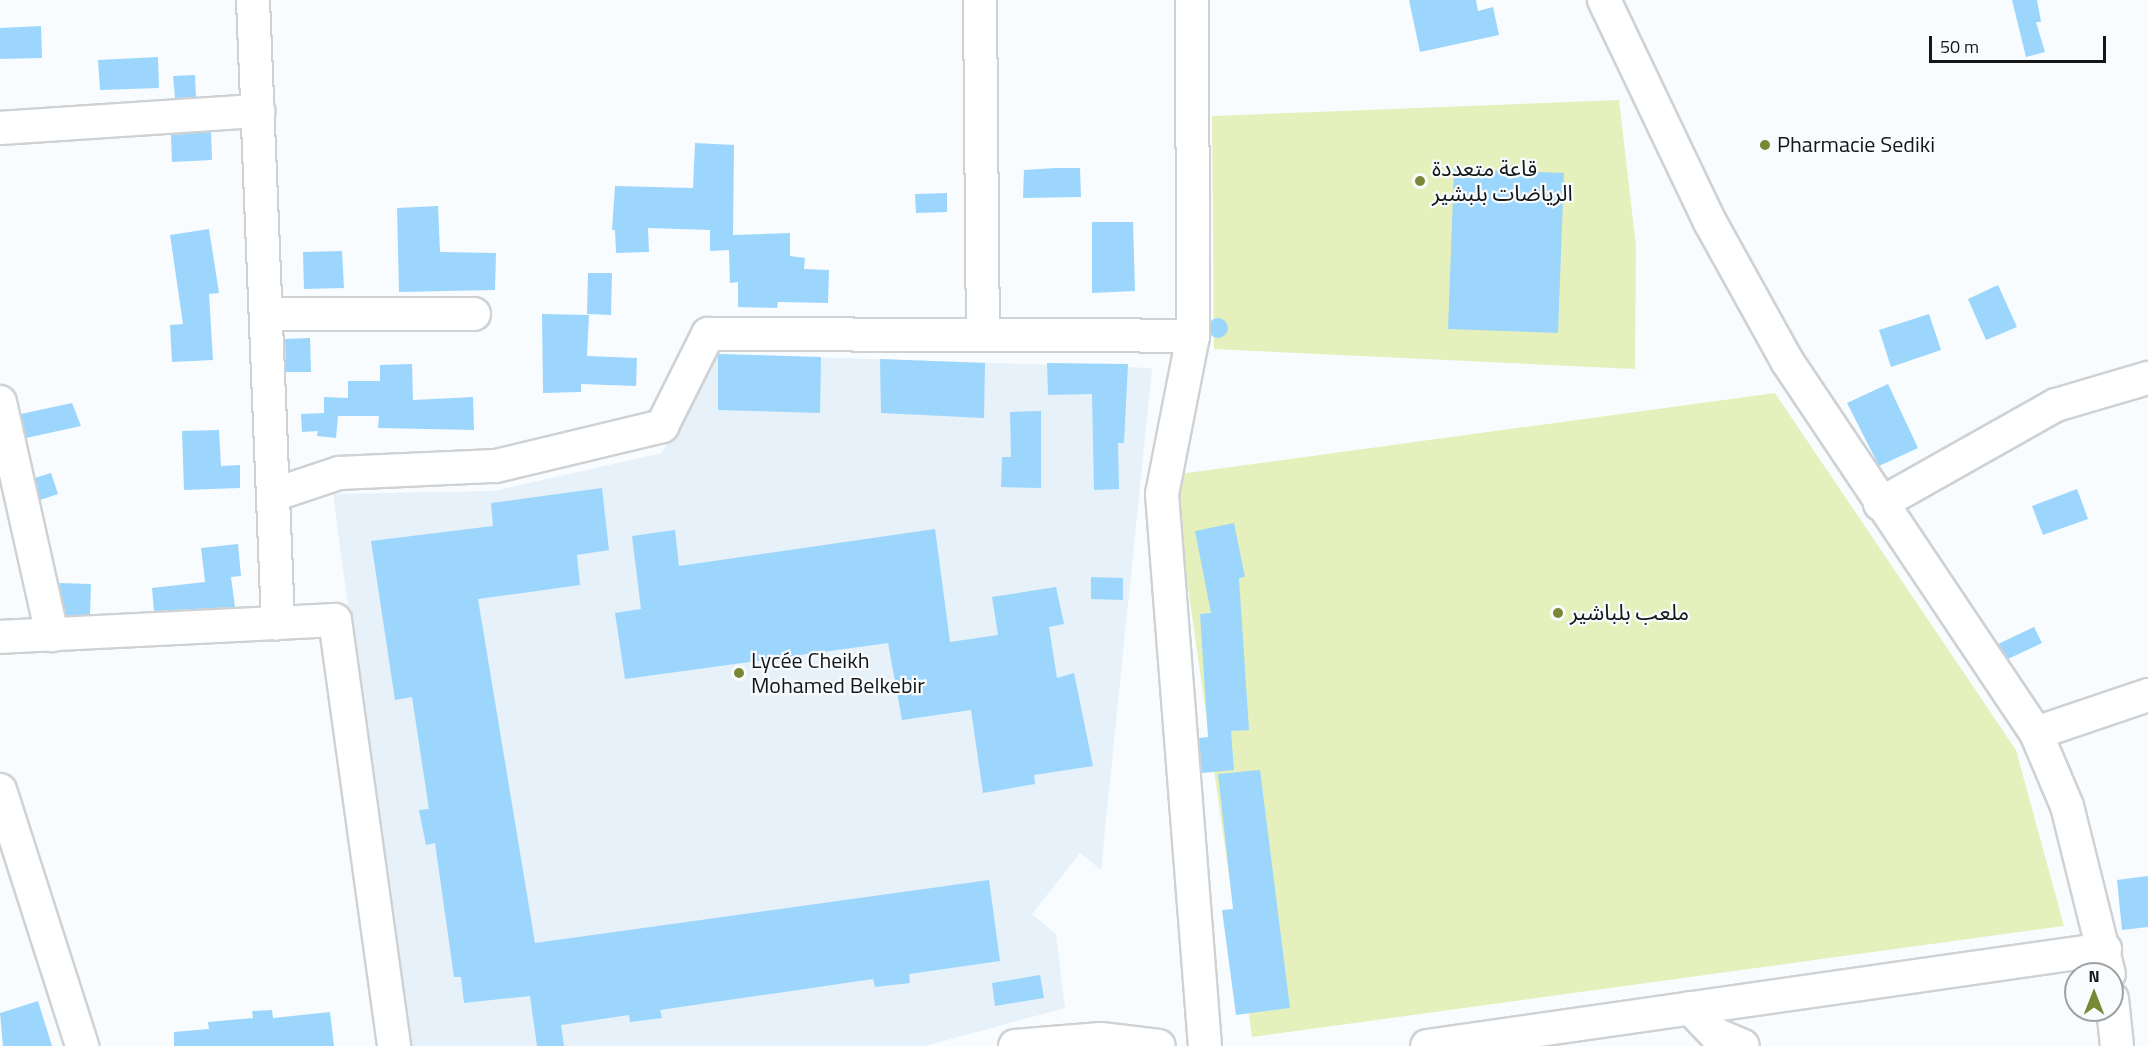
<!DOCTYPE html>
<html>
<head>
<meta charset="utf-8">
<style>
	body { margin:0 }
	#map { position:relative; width:2148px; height:1046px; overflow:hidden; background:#f9fcfe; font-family:"Titillium Web","Noto Sans Arabic",sans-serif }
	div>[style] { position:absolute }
	.built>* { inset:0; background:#e6f1f9 }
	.green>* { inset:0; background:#e6f0bc }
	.building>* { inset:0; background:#9cd6fd }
	.round { border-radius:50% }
	.roads { filter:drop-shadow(2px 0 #ced2d5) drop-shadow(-2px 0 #ced2d5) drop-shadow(0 2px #ced2d5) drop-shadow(0 -2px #ced2d5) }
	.minor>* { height:32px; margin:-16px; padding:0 16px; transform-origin:16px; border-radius:16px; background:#fff }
	.dots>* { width:16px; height:16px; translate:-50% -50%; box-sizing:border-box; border:3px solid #f9fcfe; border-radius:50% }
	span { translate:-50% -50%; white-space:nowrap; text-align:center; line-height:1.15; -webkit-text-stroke:4.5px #f9fcfe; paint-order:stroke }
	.poi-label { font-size:22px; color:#151617 }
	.left { translate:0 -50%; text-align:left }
	.north { position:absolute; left:2064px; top:962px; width:60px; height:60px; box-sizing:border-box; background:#f9fcfe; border:2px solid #9ea0a2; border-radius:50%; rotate:0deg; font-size:16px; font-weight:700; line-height:24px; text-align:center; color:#151617 }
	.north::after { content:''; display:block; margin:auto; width:21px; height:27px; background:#7a8734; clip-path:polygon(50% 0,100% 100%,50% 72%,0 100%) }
	.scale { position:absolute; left:1929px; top:36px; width:177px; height:27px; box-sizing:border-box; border:3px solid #151617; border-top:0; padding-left:8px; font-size:18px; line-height:21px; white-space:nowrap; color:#151617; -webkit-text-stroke:4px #f9fcfe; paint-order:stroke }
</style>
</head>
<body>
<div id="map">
	<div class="built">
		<i style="clip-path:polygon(712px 354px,1152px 368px,1101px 870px,1080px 853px,1032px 914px,1056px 934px,1065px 1008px,925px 1046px,407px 1046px,333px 494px,494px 491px,662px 453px)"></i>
	</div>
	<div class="green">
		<i style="clip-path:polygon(1619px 100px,1636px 246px,1635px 369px,1214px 349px,1212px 116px)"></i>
		<i style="clip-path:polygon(1775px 393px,2016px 750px,2064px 926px,1252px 1037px,1172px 475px)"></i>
	</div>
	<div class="building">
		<i style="clip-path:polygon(1409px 0,1476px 0,1478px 11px,1493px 7px,1499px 35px,1420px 52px)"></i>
		<i style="clip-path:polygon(2012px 0,2037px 0,2041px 22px,2036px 22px,2045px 52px,2026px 57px)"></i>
		<i style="clip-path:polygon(41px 26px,42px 58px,0 59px,0 28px)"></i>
		<i style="clip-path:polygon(158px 57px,159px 88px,100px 90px,98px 60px)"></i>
		<i style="clip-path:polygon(195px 75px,196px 97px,175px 98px,173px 76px)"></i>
		<i style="clip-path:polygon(211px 132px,212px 160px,172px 162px,171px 135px)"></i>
		<i style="clip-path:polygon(695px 143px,734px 145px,733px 235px,790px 233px,790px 256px,805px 258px,804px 269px,829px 270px,828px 303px,778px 302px,777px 308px,738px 307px,738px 282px,730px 283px,729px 250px,710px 251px,710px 230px,648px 228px,649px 252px,616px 253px,615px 230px,612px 230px,615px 186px,693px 188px)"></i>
		<i style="clip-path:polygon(1056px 168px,1080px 168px,1081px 197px,1023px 198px,1024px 170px)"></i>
		<i style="clip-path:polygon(1454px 169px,1564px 173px,1558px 333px,1448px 329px)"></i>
		<i style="clip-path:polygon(947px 193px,947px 212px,916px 213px,915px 194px)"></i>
		<i style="clip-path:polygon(438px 206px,440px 252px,496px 253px,495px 290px,399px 292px,397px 208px)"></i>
		<i style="clip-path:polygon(1092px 222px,1133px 222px,1135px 291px,1092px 293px)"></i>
		<i style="clip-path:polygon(209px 229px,219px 293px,209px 294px,213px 360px,172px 362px,170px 325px,183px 324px,170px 235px)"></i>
		<i style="clip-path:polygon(342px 251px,344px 288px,304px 289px,303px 252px)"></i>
		<i style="clip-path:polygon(588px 273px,612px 273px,611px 315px,587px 314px)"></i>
		<i style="clip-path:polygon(1998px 285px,2017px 327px,1986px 340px,1968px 299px)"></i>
		<i style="clip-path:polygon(542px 314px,589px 315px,587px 356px,637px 358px,636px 386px,581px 384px,581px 392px,543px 393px)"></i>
		<i style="clip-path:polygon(1929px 314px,1941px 350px,1891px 367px,1879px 330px)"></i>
		<i class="round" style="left:1208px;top:318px;width:20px;height:20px"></i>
		<i style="clip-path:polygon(310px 338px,311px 372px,286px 372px,285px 339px)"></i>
		<i style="clip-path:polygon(718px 354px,821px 357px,820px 413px,718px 410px)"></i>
		<i style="clip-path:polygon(880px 359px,985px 363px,984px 418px,881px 413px)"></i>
		<i style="clip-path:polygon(1047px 363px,1128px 364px,1124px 443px,1118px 443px,1119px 489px,1094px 490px,1092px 394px,1048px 395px)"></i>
		<i style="clip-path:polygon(412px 364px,413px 400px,473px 397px,474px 430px,378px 428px,379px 416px,338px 416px,336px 438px,317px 436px,318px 431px,302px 432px,301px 414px,324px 413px,324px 397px,348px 398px,348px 381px,380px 381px,380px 365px)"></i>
		<i style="clip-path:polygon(1888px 384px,1918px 448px,1879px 466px,1847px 403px)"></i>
		<i style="clip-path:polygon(72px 403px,81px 426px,26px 438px,21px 414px)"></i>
		<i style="clip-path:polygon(1041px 411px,1041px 488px,1001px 487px,1002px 457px,1011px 457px,1010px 412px)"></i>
		<i style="clip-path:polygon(219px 430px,221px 466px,240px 465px,240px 488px,184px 490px,182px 431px)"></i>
		<i style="clip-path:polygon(51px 473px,58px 494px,40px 500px,35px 478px)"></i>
		<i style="clip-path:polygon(602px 488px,609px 550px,577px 555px,580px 585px,478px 599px,535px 943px,989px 880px,1000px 961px,909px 974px,910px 983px,875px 987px,873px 979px,660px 1010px,662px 1018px,630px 1022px,629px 1015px,561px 1025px,564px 1046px,537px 1046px,530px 996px,464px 1003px,461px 977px,454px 977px,435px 843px,426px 845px,419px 810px,429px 809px,412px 697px,395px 700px,371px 541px,493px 526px,491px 503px)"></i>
		<i style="clip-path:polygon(2077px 489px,2088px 519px,2043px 535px,2032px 506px)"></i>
		<i style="clip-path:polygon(1234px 523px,1245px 577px,1239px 578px,1249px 730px,1231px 731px,1234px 770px,1202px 773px,1199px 738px,1208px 737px,1200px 614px,1211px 613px,1195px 531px)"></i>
		<i style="clip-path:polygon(935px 529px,950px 642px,998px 635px,992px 597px,1056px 587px,1064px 624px,1049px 627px,1057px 678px,1074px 673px,1093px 766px,1034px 775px,1035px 784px,983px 793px,971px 710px,902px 720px,888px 643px,625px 679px,615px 613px,641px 609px,632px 536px,675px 530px,679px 566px)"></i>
		<i style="clip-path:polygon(238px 544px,241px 576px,231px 577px,235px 607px,154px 611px,152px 588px,205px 582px,201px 548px)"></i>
		<i style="clip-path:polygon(1091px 577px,1123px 578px,1123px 600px,1091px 599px)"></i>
		<i style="clip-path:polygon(59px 583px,91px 584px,90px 614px,66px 616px)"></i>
		<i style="clip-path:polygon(2034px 627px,2042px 643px,2008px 659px,1998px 644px)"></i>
		<i style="clip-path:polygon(1260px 770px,1290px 1008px,1236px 1015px,1222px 910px,1233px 909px,1218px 774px)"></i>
		<i style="clip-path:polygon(2148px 876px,2148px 927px,2122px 930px,2117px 880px)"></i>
		<i style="clip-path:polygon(1040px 975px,1044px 998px,995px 1006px,992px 983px)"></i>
		<i style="clip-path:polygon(38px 1001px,52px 1046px,3px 1046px,0 1013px)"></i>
		<i style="clip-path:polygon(272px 1010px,273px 1018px,330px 1012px,334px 1046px,174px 1046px,174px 1032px,209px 1029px,208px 1022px,253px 1018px,252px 1011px)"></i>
	</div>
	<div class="roads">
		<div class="minor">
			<i style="left:253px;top:0;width:624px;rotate:87.7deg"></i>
			<i style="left:980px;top:0;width:335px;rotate:89.5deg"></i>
			<i style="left:1192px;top:0;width:336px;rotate:89.8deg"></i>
			<i style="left:1193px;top:336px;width:161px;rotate:101.1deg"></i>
			<i style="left:1162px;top:494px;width:554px;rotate:85.55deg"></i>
			<i style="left:1604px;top:0;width:246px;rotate:64.5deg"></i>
			<i style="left:1710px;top:222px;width:159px;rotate:61deg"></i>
			<i style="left:1787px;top:361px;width:448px;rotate:56.2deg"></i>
			<i style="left:2036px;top:733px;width:79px;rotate:67deg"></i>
			<i style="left:2067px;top:806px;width:173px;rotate:76deg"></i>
			<i style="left:0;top:128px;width:259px;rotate:-3.8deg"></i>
			<i style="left:266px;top:314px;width:208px"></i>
			<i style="left:0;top:402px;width:239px;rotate:77.4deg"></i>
			<i style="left:273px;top:495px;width:70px;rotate:-18.4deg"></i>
			<i style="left:339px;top:473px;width:157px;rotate:-2.6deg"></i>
			<i style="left:496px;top:466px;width:171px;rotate:-13.5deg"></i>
			<i style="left:662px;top:426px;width:103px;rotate:-63.4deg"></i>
			<i style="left:708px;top:334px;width:485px;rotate:0.2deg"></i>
			<i style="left:1880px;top:504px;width:202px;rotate:-29.4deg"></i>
			<i style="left:2056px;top:405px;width:96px;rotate:-16.4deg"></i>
			<i style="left:0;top:637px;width:335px;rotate:-2.9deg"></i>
			<i style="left:335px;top:620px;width:430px;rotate:82.1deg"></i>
			<i style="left:2036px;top:733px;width:118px;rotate:-18.7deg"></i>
			<i style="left:0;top:790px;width:269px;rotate:72.2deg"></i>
			<i style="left:2112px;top:999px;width:47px;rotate:83.9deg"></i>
			<i style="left:1690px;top:1008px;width:36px;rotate:46deg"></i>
			<i style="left:1715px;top:1034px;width:30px;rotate:23deg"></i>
			<i style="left:1015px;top:1046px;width:86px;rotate:-4.7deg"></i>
			<i style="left:1101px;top:1039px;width:58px;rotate:6.9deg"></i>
			<i style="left:1427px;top:1046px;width:685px;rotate:-8.14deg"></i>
		</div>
	</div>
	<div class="dots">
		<i style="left:1765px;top:145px;background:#7a8734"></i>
		<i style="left:1420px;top:181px;background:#7a8734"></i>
		<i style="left:1558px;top:613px;background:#7a8734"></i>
		<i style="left:739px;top:673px;background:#7a8734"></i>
	</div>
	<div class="poi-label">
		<span class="left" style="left:1777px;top:145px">Pharmacie Sediki</span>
		<span class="left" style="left:1432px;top:181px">قاعة متعددة<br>الرياضات بلبشير</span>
		<span class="left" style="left:1570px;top:613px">ملعب بلباشير</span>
		<span class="left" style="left:751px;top:673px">Lycée Cheikh<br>Mohamed Belkebir</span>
	</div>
	<div class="north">N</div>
	<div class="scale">50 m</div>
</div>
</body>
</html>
